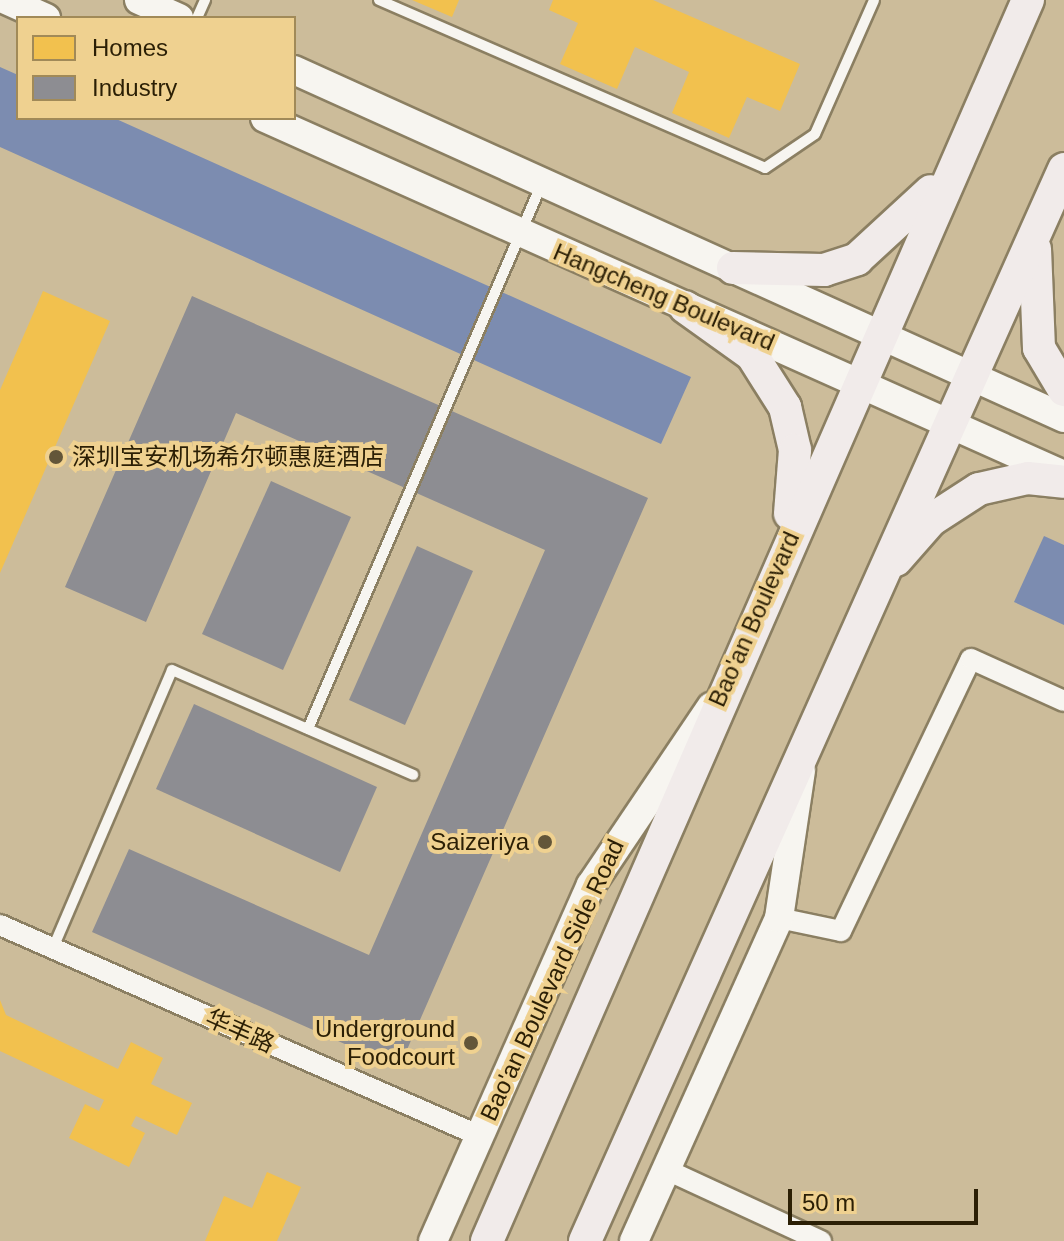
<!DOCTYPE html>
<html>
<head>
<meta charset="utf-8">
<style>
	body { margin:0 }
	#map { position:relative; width:1064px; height:1241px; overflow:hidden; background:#ccbc9a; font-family:Helvetica,"Noto Sans SC",sans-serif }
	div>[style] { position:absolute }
	.water>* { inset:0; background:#7c8cb0 }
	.homes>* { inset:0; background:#f2c14e }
	.industry>* { inset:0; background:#8d8d92 }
	.roads { filter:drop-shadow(2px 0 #8b7f62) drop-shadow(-2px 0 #8b7f62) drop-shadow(0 2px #8b7f62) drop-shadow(0 -2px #8b7f62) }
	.lane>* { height:10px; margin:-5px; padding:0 5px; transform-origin:5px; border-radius:5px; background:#f7f5f0 }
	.street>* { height:20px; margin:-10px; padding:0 10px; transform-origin:10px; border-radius:10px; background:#f7f5f0 }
	.secondary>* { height:28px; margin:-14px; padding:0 14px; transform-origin:14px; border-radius:14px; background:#f7f5f0 }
	.primary>* { height:32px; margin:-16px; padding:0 16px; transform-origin:16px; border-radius:16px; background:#f1ebea }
	.dots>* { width:22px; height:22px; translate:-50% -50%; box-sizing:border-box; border:4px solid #efd190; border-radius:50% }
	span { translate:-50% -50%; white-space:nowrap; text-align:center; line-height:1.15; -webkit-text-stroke:8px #efd190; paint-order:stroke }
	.street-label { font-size:24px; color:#2b1f05 }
	.poi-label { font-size:24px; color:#2b1f05 }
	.left { translate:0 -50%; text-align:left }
	.right { translate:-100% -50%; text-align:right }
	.legend { position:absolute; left:16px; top:16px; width:280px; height:104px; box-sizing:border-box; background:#efd190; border:2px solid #a18a58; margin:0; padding:10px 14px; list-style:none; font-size:24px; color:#2b1f05 }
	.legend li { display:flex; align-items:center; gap:16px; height:40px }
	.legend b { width:40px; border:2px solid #a18a58 }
	.scale { position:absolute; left:788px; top:1189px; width:190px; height:36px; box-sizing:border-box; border:4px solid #2b1f05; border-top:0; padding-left:10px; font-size:24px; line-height:28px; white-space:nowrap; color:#2b1f05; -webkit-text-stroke:6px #efd190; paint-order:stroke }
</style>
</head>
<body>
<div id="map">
	<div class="water">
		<i style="clip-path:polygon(0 67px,18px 75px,18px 118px,114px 118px,691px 377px,661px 444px,0 147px)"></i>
		<i style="clip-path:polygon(1044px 536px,1064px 545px,1064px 625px,1014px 602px)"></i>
	</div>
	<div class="homes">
		<i style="clip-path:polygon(412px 0,459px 0,452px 17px)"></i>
		<i style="clip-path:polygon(553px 0,653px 0,800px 64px,780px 111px,747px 97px,729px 138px,672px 113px,689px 72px,635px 47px,617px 89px,560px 64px,578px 23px,549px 10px)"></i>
		<i style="clip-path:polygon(43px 291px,110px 321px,0 573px,0 390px)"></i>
		<i style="clip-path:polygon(0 1000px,6px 1015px,118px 1069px,131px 1042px,163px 1058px,151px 1084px,192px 1103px,177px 1135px,136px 1116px,131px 1126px,145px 1133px,129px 1167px,69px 1138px,85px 1104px,99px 1111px,104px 1100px,0 1051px)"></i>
		<i style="clip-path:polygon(267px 1172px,301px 1187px,277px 1241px,205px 1241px,224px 1196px,252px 1208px)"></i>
	</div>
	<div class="industry">
		<i style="clip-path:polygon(192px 296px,648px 498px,399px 1068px,92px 932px,129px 849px,369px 955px,545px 550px,236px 413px,146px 622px,65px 587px)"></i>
		<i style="clip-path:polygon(271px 481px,351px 517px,283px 670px,202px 634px)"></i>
		<i style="clip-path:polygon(417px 546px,473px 571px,405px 725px,349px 700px)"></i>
		<i style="clip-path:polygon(194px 704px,377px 787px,340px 872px,156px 789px)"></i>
	</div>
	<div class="roads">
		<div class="lane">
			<i style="left:379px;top:0;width:421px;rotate:23.5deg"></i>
			<i style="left:765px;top:168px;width:60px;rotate:-34.2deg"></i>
			<i style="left:815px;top:134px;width:146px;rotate:-66.2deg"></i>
			<i style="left:197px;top:18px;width:20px;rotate:-66deg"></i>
			<i style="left:308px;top:729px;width:594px;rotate:-66.8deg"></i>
			<i style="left:53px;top:948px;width:302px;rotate:-66.8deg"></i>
			<i style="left:172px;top:670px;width:263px;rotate:23.5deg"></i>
		</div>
		<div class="street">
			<i style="left:779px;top:918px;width:63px;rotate:11.8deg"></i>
			<i style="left:841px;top:931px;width:301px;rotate:-64.5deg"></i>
			<i style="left:971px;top:659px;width:102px;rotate:24.3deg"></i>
			<i style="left:0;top:925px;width:524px;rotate:23.73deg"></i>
			<i style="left:665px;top:1169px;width:172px;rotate:24.8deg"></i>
		</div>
		<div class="secondary">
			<i style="left:6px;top:0;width:44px;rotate:24.2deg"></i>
			<i style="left:139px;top:0;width:44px;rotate:24.2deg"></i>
			<i style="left:294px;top:70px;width:845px;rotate:24.32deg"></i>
			<i style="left:265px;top:118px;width:875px;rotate:24.08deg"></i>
			<i style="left:433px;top:1241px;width:389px;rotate:-66.1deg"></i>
			<i style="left:591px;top:885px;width:215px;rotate:-56deg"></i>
			<i style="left:634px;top:1241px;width:354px;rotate:-65.8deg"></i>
			<i style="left:779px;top:918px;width:149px;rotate:-81.5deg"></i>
		</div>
		<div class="primary">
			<i style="left:1035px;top:249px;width:99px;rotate:87.7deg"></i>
			<i style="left:1039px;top:348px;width:49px;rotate:59.2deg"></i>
			<i style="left:733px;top:268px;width:91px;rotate:1.3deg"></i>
			<i style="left:824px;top:270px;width:35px;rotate:-18deg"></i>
			<i style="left:857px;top:259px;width:100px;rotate:-42.6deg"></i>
			<i style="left:685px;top:307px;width:82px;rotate:35.6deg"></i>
			<i style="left:752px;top:355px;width:62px;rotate:57.6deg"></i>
			<i style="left:785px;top:407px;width:44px;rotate:76.9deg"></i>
			<i style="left:795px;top:450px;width:64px;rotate:94.5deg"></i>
			<i style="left:896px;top:560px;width:53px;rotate:-48.8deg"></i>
			<i style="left:931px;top:520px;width:57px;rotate:-32.9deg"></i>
			<i style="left:979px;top:489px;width:50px;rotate:-12.7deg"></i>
			<i style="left:1028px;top:478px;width:36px;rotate:6deg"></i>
			<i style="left:487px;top:1241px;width:1354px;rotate:-66.45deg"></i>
			<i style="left:585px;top:1241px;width:1174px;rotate:-65.92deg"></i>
		</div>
	</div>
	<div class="dots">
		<i style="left:56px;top:457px;background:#635639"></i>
		<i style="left:545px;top:842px;background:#635639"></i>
		<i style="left:471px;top:1043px;background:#635639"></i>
	</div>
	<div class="street-label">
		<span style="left:664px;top:297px;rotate:23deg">Hangcheng Boulevard</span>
		<span style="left:754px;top:619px;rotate:-66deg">Bao'an Boulevard</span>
		<span style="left:552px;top:980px;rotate:-65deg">Bao'an Boulevard Side Road</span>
		<span style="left:240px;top:1031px;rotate:24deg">华丰路</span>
	</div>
	<div class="poi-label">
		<span class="left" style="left:72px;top:457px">深圳宝安机场希尔顿惠庭酒店</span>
		<span class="right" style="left:529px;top:842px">Saizeriya</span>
		<span class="right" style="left:455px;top:1043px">Underground<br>Foodcourt</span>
	</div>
	<ul class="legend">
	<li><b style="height:22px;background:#f2c14e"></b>Homes</li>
	<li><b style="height:22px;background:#8d8d92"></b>Industry</li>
	</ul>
	<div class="scale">50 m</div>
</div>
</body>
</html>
